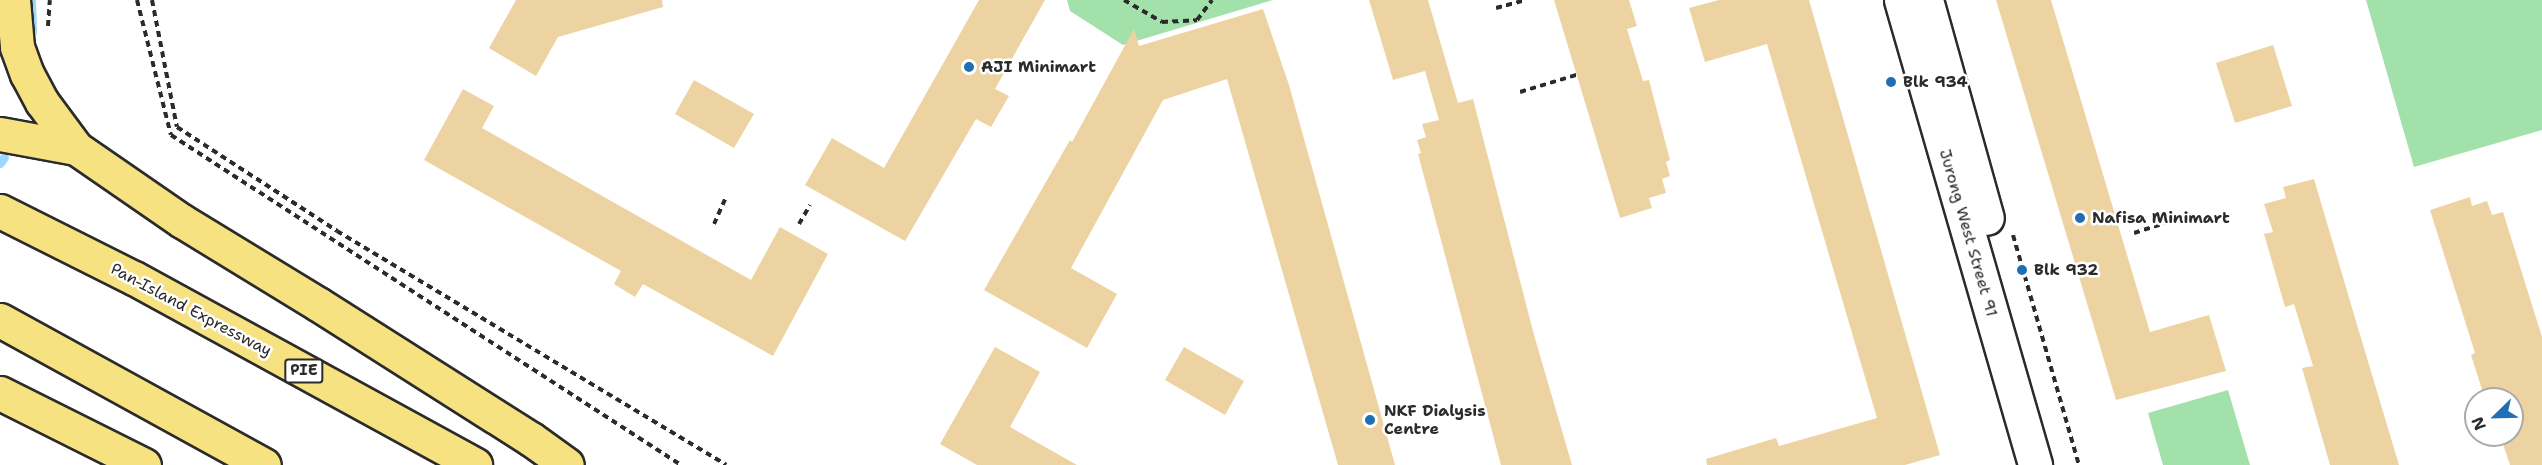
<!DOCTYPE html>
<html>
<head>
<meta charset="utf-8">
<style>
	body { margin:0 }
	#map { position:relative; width:2542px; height:465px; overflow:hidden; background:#fff; font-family:"Shantell Sans",sans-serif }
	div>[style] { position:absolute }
	.green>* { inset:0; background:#a2e2aa }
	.stream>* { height:9px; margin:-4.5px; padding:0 4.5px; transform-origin:4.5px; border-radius:4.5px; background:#9cd8fd }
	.building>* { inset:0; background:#eed3a2 }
	.path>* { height:4px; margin-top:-2px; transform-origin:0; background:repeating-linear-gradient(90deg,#2b2b2b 0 6px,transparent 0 10.5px) }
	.roads { filter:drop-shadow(2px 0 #2b2b2b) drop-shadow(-2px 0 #2b2b2b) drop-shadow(0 2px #2b2b2b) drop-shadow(0 -2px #2b2b2b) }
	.minor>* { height:33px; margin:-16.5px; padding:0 16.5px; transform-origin:16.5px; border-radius:16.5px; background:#fff }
	.highway>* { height:33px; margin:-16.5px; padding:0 16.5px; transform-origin:16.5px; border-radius:16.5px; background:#f7e281 }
	.dots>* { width:16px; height:16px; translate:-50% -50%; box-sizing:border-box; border:3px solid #fff; border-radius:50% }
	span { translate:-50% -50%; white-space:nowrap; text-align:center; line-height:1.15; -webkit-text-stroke:5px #fff; paint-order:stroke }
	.shield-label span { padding:2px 4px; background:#fff; border:2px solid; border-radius:4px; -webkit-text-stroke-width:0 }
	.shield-label { font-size:15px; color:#2b2b2b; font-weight:700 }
	.poi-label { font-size:16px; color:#2b2b2b; font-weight:700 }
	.left { translate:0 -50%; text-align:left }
	.street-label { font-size:16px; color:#2b2b2b }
	.north { position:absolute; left:2464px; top:387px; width:60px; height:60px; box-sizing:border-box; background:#fff; border:2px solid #aaa; border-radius:50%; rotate:247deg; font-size:16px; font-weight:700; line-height:24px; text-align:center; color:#2b2b2b }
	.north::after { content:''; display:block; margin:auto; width:21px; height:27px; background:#1f6fb2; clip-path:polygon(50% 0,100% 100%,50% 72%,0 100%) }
</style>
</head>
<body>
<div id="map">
	<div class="green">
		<i style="clip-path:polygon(1067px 0,1273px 0,1123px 45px,1070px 11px)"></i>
		<i style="clip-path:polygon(2366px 0,2542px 0,2542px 130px,2414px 167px)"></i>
		<i style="clip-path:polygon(2228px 390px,2250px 465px,2163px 465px,2148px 413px)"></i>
	</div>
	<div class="stream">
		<i style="left:31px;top:0;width:32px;rotate:88deg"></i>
		<i style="left:0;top:163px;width:7px;rotate:-56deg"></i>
	</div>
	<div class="building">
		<i style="clip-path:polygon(516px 0,662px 0,663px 7px,558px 37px,536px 76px,489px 48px)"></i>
		<i style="clip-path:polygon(979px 0,1045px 0,995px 89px,1009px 96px,991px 127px,976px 119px,905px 241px,805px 185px,832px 138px,884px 168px)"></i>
		<i style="clip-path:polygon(1369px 0,1428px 0,1458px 103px,1473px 99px,1534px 335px,1572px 465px,1501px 465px,1418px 154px,1421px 153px,1417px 140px,1426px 137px,1422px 124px,1439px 120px,1425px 71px,1393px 80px)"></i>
		<i style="clip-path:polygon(1554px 0,1629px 0,1637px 26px,1627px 29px,1643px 81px,1649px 80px,1670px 160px,1666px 162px,1670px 176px,1662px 179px,1666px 193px,1649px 198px,1652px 208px,1620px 218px)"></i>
		<i style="clip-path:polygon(1719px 0,1809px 0,1940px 455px,1905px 465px,1707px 465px,1706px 459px,1776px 438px,1779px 446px,1877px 418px,1767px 44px,1705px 62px,1689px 8px)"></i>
		<i style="clip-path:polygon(1996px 0,2051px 0,2150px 332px,2209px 315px,2226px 371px,2116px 400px)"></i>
		<i style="clip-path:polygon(1263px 9px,1289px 85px,1395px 465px,1338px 465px,1227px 79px,1163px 100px,1071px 268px,1117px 294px,1087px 348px,984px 290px,1070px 140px,1072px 142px,1134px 29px,1139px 46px)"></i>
		<i style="clip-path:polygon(2273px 45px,2292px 106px,2235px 123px,2216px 63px)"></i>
		<i style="clip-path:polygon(694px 80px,754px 114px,734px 148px,675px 114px)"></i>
		<i style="clip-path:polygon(463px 89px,494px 106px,482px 128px,751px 280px,780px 227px,828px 254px,773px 356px,643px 284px,635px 297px,614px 284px,621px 271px,424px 160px)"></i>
		<i style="clip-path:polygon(2314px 179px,2358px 328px,2399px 465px,2330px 465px,2302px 368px,2313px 366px,2294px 304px,2285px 307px,2264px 234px,2273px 232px,2264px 204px,2286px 198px,2283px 187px)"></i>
		<i style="clip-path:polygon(2470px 197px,2472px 206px,2487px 201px,2492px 215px,2503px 212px,2542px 337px,2542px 465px,2510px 465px,2500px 435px,2512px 435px,2512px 399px,2485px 399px,2471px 355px,2475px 353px,2430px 210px)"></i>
		<i style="clip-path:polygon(995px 347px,1040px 372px,1010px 427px,1077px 465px,977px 465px,940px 444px)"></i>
		<i style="clip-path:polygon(1184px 347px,1244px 381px,1225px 415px,1165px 380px)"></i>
	</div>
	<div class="path">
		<i style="left:137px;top:0;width:139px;rotate:75.9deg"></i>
		<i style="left:171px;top:135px;width:607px;rotate:32.91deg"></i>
		<i style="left:152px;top:0;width:129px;rotate:78.9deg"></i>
		<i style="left:177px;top:127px;width:191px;rotate:33deg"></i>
		<i style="left:337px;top:231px;width:454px;rotate:31deg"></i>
		<i style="left:1124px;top:0;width:44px;rotate:30.1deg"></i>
		<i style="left:1162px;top:22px;width:35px;rotate:-3deg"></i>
		<i style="left:1197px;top:20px;width:25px;rotate:-53deg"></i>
		<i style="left:1496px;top:8px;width:31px;rotate:-15deg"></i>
		<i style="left:48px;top:26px;width:26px;rotate:-86deg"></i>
		<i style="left:1520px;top:92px;width:59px;rotate:-16.9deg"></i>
		<i style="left:714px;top:224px;width:30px;rotate:-66deg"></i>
		<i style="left:799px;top:224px;width:22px;rotate:-60deg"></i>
		<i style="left:2134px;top:233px;width:33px;rotate:-18deg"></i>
		<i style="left:2013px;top:235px;width:239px;rotate:74deg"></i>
	</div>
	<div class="roads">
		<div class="minor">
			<i style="left:1901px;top:0;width:484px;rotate:73.9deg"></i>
			<i style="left:1926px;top:0;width:226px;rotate:74.4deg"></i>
		</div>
		<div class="highway">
			<i style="left:13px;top:0;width:47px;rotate:85.1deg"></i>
			<i style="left:17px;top:47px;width:29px;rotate:70deg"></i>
			<i style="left:27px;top:74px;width:32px;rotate:62deg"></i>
			<i style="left:42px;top:102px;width:57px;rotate:53.5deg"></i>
			<i style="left:76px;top:148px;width:129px;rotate:34.6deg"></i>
			<i style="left:182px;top:221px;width:159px;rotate:31.4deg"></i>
			<i style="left:318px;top:304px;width:252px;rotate:32.4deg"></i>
			<i style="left:531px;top:439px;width:44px;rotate:35.8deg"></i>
			<i style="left:0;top:134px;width:77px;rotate:10.4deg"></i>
			<i style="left:0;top:211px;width:150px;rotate:26.6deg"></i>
			<i style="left:134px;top:278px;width:389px;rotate:28.7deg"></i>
			<i style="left:0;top:320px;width:301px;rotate:28.8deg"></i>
			<i style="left:0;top:393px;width:161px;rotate:26.6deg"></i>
		</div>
	</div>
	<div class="dots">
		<i style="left:969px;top:67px;background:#1f6fb2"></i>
		<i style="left:1891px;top:82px;background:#1f6fb2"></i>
		<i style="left:2080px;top:218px;background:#1f6fb2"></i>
		<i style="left:2022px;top:270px;background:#1f6fb2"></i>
		<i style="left:1370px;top:420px;background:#1f6fb2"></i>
	</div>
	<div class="shield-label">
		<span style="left:304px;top:371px">PIE</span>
	</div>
	<div class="poi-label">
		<span class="left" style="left:981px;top:67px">AJI Minimart</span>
		<span class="left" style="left:1903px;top:82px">Blk 934</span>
		<span class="left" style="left:2092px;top:218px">Nafisa Minimart</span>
		<span class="left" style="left:2034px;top:270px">Blk 932</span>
		<span class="left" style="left:1384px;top:420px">NKF Dialysis<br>Centre</span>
	</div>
	<div class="street-label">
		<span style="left:1968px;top:233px;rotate:74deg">Jurong West Street 91</span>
		<span style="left:191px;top:310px;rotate:28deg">Pan-Island Expressway</span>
	</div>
	<div class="north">N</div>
</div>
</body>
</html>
